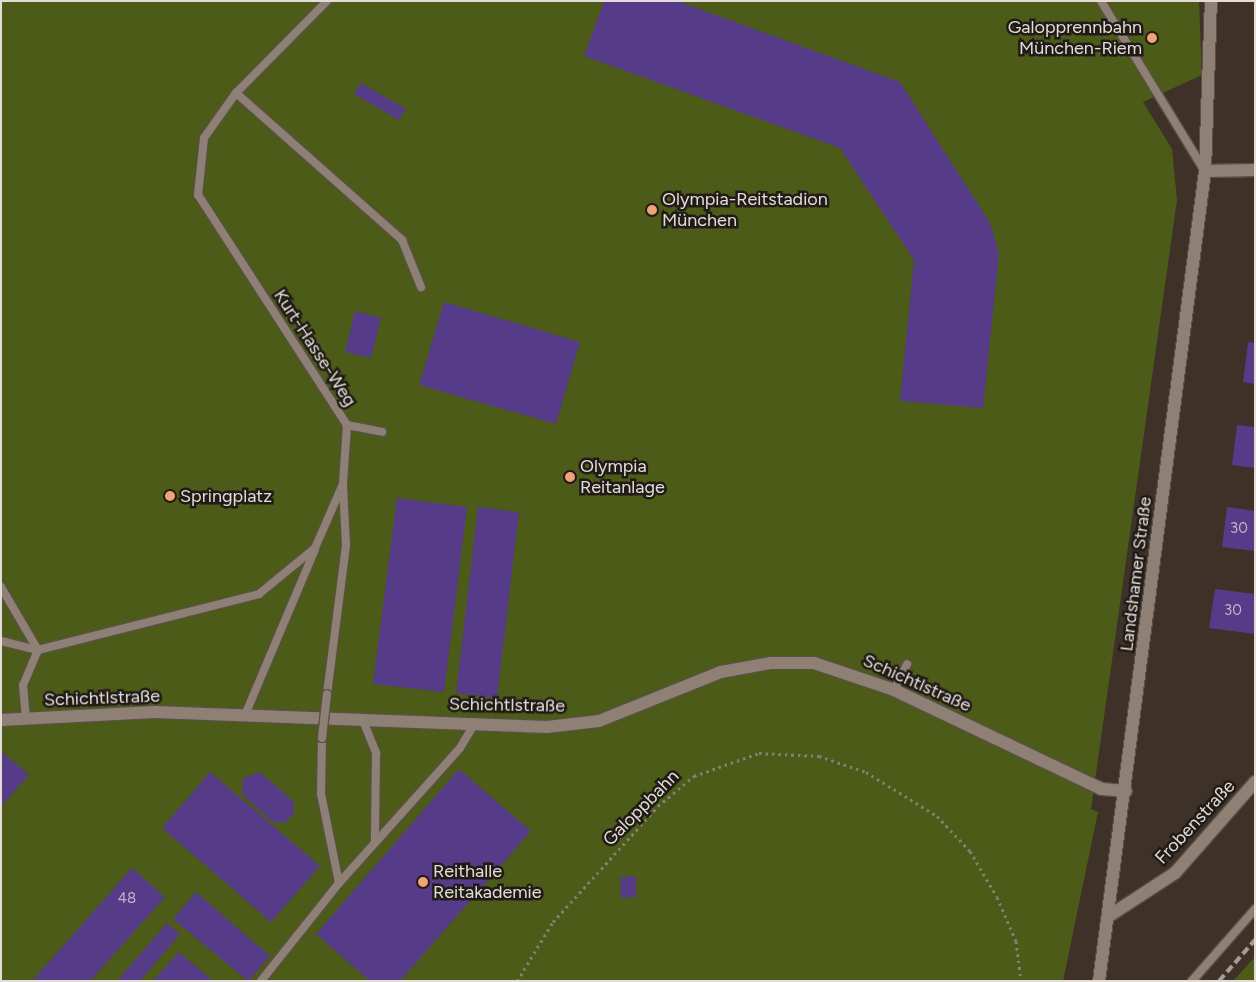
<!DOCTYPE html>
<html>
<head>
<meta charset="utf-8">
<style>
	body { margin:0 }
	#map { position:relative; width:1256px; height:982px; overflow:hidden; background:#3e3228; font-family:Figtree,sans-serif }
	div>[style] { position:absolute }
	.green>* { inset:0; background:#4c5b17 }
	.building>* { inset:0; background:#563b88 }
	.path>* { height:3px; margin-top:-1.5px; transform-origin:0; background:repeating-linear-gradient(90deg,#887e76 0 2.5px,transparent 0 6.5px) }
	.roads { filter:drop-shadow(1px 0 #5a5047) drop-shadow(-1px 0 #5a5047) drop-shadow(0 1px #5a5047) drop-shadow(0 -1px #5a5047) }
	.service>* { height:8px; margin:-4px; padding:0 4px; transform-origin:4px; border-radius:4px; background:#8f8075 }
	.minor>* { height:12px; margin:-6px; padding:0 6px; transform-origin:6px; border-radius:6px; background:#8f8075 }
	.rail>* { height:4px; margin-top:-2px; transform-origin:0; background:repeating-linear-gradient(90deg,#a59c94 0 8px,transparent 0 12px) }
	.bridges { filter:drop-shadow(1px 0 #5a5047) drop-shadow(-1px 0 #5a5047) drop-shadow(0 1px #5a5047) drop-shadow(0 -1px #5a5047) }
	.service-bridge>* { height:8px; margin:-4px; padding:0 4px; transform-origin:4px; border-radius:4px; background:#8f8075 }
	.dots>* { width:14px; height:14px; translate:-50% -50%; box-sizing:border-box; border:2px solid #211b17; border-radius:50% }
	span { translate:-50% -50%; white-space:nowrap; text-align:center; line-height:1.15; -webkit-text-stroke:5px #211b17; paint-order:stroke }
	.number-label { font-size:15px; color:#c0b4c2 }
	.number-label span { -webkit-text-stroke-width:0 }
	.poi-label { font-size:18px; color:#e4dcd6 }
	.right { translate:-100% -50%; text-align:right }
	.left { translate:0 -50%; text-align:left }
	.street-label { font-size:18px; color:#e4dcd6 }
	.frame { position:absolute; inset:0; border:2px solid #e4dcd6; pointer-events:none }
</style>
</head>
<body>
<div id="map">
	<div class="green">
		<i style="clip-path:polygon(1px 1px,1199px 1px,1202px 75px,1143px 102px,1172px 149px,1177px 200px,1091px 809px,1098px 812px,1063px 981px,1px 981px)"></i>
		<i style="clip-path:polygon(1255px 957px,1255px 981px,1233px 981px)"></i>
	</div>
	<div class="building">
		<i style="clip-path:polygon(604px 1px,677px 1px,900px 82px,990px 223px,999px 253px,983px 408px,900px 401px,914px 260px,840px 148px,584px 56px)"></i>
		<i style="clip-path:polygon(361px 83px,406px 109px,399px 120px,354px 94px)"></i>
		<i style="clip-path:polygon(444px 302px,580px 342px,556px 424px,419px 385px)"></i>
		<i style="clip-path:polygon(355px 311px,381px 318px,371px 358px,345px 352px)"></i>
		<i style="clip-path:polygon(1248px 342px,1255px 343px,1255px 384px,1243px 382px)"></i>
		<i style="clip-path:polygon(1237px 425px,1255px 427px,1255px 468px,1232px 465px)"></i>
		<i style="clip-path:polygon(397px 498px,467px 507px,444px 692px,373px 684px)"></i>
		<i style="clip-path:polygon(478px 507px,519px 512px,497px 698px,456px 693px)"></i>
		<i style="clip-path:polygon(1227px 507px,1255px 511px,1255px 551px,1222px 547px)"></i>
		<i style="clip-path:polygon(1215px 589px,1255px 594px,1255px 634px,1209px 628px)"></i>
		<i style="clip-path:polygon(1px 751px,29px 775px,1px 806px)"></i>
		<i style="clip-path:polygon(459px 769px,531px 831px,400px 981px,370px 981px,316px 934px)"></i>
		<i style="clip-path:polygon(210px 772px,320px 866px,271px 922px,162px 828px)"></i>
		<i style="clip-path:polygon(260px 772px,294px 802px,293px 815px,284px 823px,272px 822px,242px 794px,243px 778px)"></i>
		<i style="clip-path:polygon(132px 868px,165px 897px,90px 981px,32px 981px)"></i>
		<i style="clip-path:polygon(636px 876px,636px 897px,621px 898px,620px 877px)"></i>
		<i style="clip-path:polygon(196px 892px,270px 956px,248px 981px,173px 919px)"></i>
		<i style="clip-path:polygon(167px 923px,180px 934px,140px 981px,117px 981px)"></i>
		<i style="clip-path:polygon(179px 952px,211px 979px,209px 981px,153px 981px)"></i>
	</div>
	<div class="path">
		<i style="left:517px;top:981px;width:69px;rotate:-58.6deg"></i>
		<i style="left:553px;top:922px;width:156px;rotate:-47.8deg"></i>
		<i style="left:658px;top:806px;width:47px;rotate:-39.8deg"></i>
		<i style="left:694px;top:776px;width:69px;rotate:-19.5deg"></i>
		<i style="left:759px;top:753px;width:60px;rotate:2.9deg"></i>
		<i style="left:819px;top:756px;width:50px;rotate:18.8deg"></i>
		<i style="left:866px;top:772px;width:84px;rotate:31.8deg"></i>
		<i style="left:937px;top:816px;width:48px;rotate:46.7deg"></i>
		<i style="left:970px;top:851px;width:53px;rotate:59.6deg"></i>
		<i style="left:997px;top:897px;width:48px;rotate:66.6deg"></i>
		<i style="left:1016px;top:941px;width:40px;rotate:82.9deg"></i>
	</div>
	<div class="roads">
		<div class="service">
			<i style="left:1101px;top:1px;width:198px;rotate:58.6deg"></i>
			<i style="left:236px;top:93px;width:222px;rotate:41.5deg"></i>
			<i style="left:402px;top:240px;width:51px;rotate:68deg"></i>
			<i style="left:347px;top:425px;width:36px;rotate:11deg"></i>
			<i style="left:1px;top:587px;width:73px;rotate:59.6deg"></i>
			<i style="left:38px;top:650px;width:228px;rotate:-14.2deg"></i>
			<i style="left:259px;top:594px;width:72px;rotate:-39.4deg"></i>
			<i style="left:315px;top:548px;width:70px;rotate:-66.4deg"></i>
			<i style="left:343px;top:484px;width:59px;rotate:-86.1deg"></i>
			<i style="left:347px;top:425px;width:274px;rotate:-122.9deg"></i>
			<i style="left:198px;top:195px;width:57px;rotate:-84deg"></i>
			<i style="left:204px;top:138px;width:55px;rotate:-54.6deg"></i>
			<i style="left:236px;top:93px;width:129px;rotate:-45.3deg"></i>
			<i style="left:1px;top:641px;width:38px;rotate:14deg"></i>
			<i style="left:38px;top:650px;width:38px;rotate:113deg"></i>
			<i style="left:23px;top:685px;width:34px;rotate:85deg"></i>
			<i style="left:894px;top:690px;width:29px;rotate:-63deg"></i>
			<i style="left:327px;top:694px;width:150px;rotate:-82.7deg"></i>
			<i style="left:346px;top:545px;width:59px;rotate:-92.9deg"></i>
			<i style="left:245px;top:715px;width:180px;rotate:-67.1deg"></i>
			<i style="left:362px;top:718px;width:38px;rotate:68deg"></i>
			<i style="left:376px;top:753px;width:87px;rotate:90.7deg"></i>
			<i style="left:339px;top:883px;width:181px;rotate:-48.1deg"></i>
			<i style="left:460px;top:748px;width:29px;rotate:-59deg"></i>
			<i style="left:261px;top:981px;width:125px;rotate:-51.5deg"></i>
			<i style="left:339px;top:883px;width:91px;rotate:-101.4deg"></i>
			<i style="left:321px;top:794px;width:56px;rotate:-89deg"></i>
			<i style="left:1192px;top:981px;width:96px;rotate:-48.8deg"></i>
		</div>
		<div class="minor">
			<i style="left:1205px;top:171px;width:50px;rotate:-1.1deg"></i>
			<i style="left:1px;top:720px;width:154px;rotate:-3deg"></i>
			<i style="left:155px;top:712px;width:392px;rotate:2.2deg"></i>
			<i style="left:547px;top:727px;width:52px;rotate:-6.6deg"></i>
			<i style="left:599px;top:721px;width:131px;rotate:-21.9deg"></i>
			<i style="left:721px;top:672px;width:51px;rotate:-10.2deg"></i>
			<i style="left:771px;top:663px;width:43px"></i>
			<i style="left:814px;top:663px;width:84px;rotate:18.6deg"></i>
			<i style="left:894px;top:690px;width:230px;rotate:25.5deg"></i>
			<i style="left:1102px;top:789px;width:24px;rotate:5deg"></i>
			<i style="left:1109px;top:916px;width:79px;rotate:-33.1deg"></i>
			<i style="left:1175px;top:873px;width:121px;rotate:-48.7deg"></i>
			<i style="left:1099px;top:981px;width:817px;rotate:-82.54deg"></i>
			<i style="left:1205px;top:171px;width:170px;rotate:-88deg"></i>
		</div>
	</div>
	<div class="rail">
		<i style="left:1219px;top:981px;width:55px;rotate:-48.7deg"></i>
	</div>
	<div class="bridges">
		<div class="service-bridge">
			<i style="left:322px;top:738px;width:44px;rotate:-83.5deg"></i>
		</div>
	</div>
	<div class="dots">
		<i style="left:1152px;top:38px;background:#efa377"></i>
		<i style="left:652px;top:210px;background:#efa377"></i>
		<i style="left:570px;top:477px;background:#efa377"></i>
		<i style="left:170px;top:496px;background:#efa377"></i>
		<i style="left:423px;top:882px;background:#efa377"></i>
	</div>
	<div class="number-label">
		<span style="left:1239px;top:529px">30</span>
		<span style="left:1233px;top:611px">30</span>
		<span style="left:127px;top:899px">48</span>
	</div>
	<div class="poi-label">
		<span class="right" style="left:1142px;top:38px">Galopprennbahn<br>München-Riem</span>
		<span class="left" style="left:662px;top:210px">Olympia-Reitstadion<br>München</span>
		<span class="left" style="left:580px;top:477px">Olympia<br>Reitanlage</span>
		<span class="left" style="left:180px;top:496px">Springplatz</span>
		<span class="left" style="left:433px;top:882px">Reithalle<br>Reitakademie</span>
	</div>
	<div class="street-label">
		<span style="left:315px;top:348px;rotate:57deg">Kurt-Hasse-Weg</span>
		<span style="left:1136px;top:574px;rotate:-83deg">Landshamer Straße</span>
		<span style="left:917px;top:683px;rotate:24deg">Schichtlstraße</span>
		<span style="left:102px;top:698px;rotate:-2deg">Schichtlstraße</span>
		<span style="left:507px;top:705px;rotate:1deg">Schichtlstraße</span>
		<span style="left:641px;top:808px;rotate:-45deg">Galoppbahn</span>
		<span style="left:1195px;top:822px;rotate:-47deg">Frobenstraße</span>
	</div>
	<div class="frame"></div>
</div>
</body>
</html>
